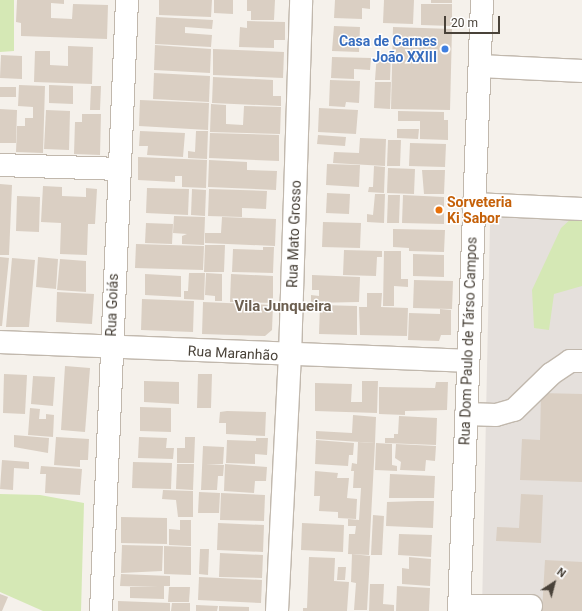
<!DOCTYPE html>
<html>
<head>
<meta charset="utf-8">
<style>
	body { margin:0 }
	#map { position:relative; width:582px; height:611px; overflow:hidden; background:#f5f1eb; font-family:Roboto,sans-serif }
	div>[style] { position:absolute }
	.industrial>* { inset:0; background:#e5e0dc }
	.green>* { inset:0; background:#d5e8b5 }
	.building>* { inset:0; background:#dacfc3 }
	.roads { filter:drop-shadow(1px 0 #c1b8ad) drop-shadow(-1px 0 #c1b8ad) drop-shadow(0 1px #c1b8ad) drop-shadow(0 -1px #c1b8ad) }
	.minor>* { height:22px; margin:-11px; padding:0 11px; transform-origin:11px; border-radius:11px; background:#fff }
	.dots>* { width:11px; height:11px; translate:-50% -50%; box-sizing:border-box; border:2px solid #fff; border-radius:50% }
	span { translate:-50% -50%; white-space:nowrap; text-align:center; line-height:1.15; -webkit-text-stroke:3px #fff; paint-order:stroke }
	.shop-label { font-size:14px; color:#366cbe; font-weight:700 }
	.right { translate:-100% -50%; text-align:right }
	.food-label { font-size:14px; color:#c56008; font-weight:700 }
	.left { translate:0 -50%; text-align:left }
	.street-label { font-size:14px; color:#494239 }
	.neighbourhood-label { font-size:15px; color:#6c5f50; font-weight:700 }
	.north { position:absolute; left:534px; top:563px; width:40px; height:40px; -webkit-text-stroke:3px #fff; paint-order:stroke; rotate:36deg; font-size:11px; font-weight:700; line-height:16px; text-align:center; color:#494239 }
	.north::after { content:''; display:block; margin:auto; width:14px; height:18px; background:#494239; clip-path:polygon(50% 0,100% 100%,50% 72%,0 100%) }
	.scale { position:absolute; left:444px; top:16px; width:56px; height:18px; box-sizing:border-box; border:2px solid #494239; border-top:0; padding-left:5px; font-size:12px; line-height:14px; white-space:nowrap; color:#494239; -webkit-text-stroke:3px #fff; paint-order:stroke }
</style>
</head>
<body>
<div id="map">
	<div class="industrial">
		<i style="clip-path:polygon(507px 215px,582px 219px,582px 611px,482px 611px,490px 224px,496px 217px)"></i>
	</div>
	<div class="green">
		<i style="clip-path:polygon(0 0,14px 0,14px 51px,0 52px)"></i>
		<i style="clip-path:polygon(574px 216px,582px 220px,582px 286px,554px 294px,549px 330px,534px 328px,532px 290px,561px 228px)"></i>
		<i style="clip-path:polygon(0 494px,40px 495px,84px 503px,81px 611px,43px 611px,0 592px)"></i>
	</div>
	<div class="building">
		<i style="clip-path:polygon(17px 0,64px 0,64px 4px,51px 3px,51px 18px,72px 19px,73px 4px,108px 5px,107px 39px,21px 36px,21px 23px,16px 22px)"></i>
		<i style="clip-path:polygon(159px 0,212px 0,211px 17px,159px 15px)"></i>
		<i style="clip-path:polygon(214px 0,233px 0,233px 14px,214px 13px)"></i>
		<i style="clip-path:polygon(247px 0,275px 0,274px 20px,251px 20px,251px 11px,247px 11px)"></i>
		<i style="clip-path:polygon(335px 0,370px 0,370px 9px,362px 8px,362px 19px,334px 18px)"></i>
		<i style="clip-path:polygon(384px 0,414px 0,413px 24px,383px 23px)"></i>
		<i style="clip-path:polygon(431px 0,452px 0,452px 3px,431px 3px)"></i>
		<i style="clip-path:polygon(421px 4px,452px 4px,452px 26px,421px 25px)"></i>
		<i style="clip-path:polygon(156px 17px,213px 20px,212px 29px,185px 27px,185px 33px,212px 35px,211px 47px,155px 44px)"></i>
		<i style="clip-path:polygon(247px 21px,285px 22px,285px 40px,274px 40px,274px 48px,239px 47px,240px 27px,247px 28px)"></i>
		<i style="clip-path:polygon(334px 26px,360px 27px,359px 52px,332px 51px)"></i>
		<i style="clip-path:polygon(393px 27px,452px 29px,450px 110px,391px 109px)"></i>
		<i style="clip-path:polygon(155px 45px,211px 49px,210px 73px,154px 70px)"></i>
		<i style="clip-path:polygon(68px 46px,93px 47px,92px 84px,34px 82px,35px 51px,50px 51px,50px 65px,68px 66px)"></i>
		<i style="clip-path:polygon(213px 49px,284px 52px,283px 78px,213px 75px)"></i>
		<i style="clip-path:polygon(377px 53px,391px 54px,390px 80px,375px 80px)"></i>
		<i style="clip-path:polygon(1px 55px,22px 56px,22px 79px,0 78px)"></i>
		<i style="clip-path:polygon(332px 57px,371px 58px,370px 70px,354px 69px,354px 79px,331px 78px)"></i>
		<i style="clip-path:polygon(154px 73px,210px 76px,209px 102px,153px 99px)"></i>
		<i style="clip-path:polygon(213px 77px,273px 80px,273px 96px,281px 96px,281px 106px,212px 103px)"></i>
		<i style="clip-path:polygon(330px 80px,360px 81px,359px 103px,346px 102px,345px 107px,329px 106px)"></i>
		<i style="clip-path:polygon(375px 82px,391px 82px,390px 109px,374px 108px)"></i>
		<i style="clip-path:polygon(19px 85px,45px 86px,43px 153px,16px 152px,17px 126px,25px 126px,25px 118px,33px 118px,33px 107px,18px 106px)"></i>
		<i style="clip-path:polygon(49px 85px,73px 86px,73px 104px,49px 103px)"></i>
		<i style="clip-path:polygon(91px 86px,101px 86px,100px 110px,90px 110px)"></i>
		<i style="clip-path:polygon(0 87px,16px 87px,16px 97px,0 97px)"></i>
		<i style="clip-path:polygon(140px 100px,209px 103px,208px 130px,139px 126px)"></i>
		<i style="clip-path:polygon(211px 104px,226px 105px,226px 124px,243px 125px,244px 106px,281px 107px,280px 134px,210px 132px)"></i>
		<i style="clip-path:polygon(319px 108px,358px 110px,356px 134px,318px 132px)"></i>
		<i style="clip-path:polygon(0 109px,17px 110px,16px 143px,0 143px)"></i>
		<i style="clip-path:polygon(46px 110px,70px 111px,69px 150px,44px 149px)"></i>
		<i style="clip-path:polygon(398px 111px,444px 112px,444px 120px,448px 120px,448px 140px,420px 139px,420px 121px,398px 121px)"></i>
		<i style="clip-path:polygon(82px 114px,101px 114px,100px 155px,74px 154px,75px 122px,82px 122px)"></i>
		<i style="clip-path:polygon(397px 129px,419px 129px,418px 139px,397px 138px)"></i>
		<i style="clip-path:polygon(140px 131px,185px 133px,183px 157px,147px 155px,148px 146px,139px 146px)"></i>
		<i style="clip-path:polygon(196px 131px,208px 131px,207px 159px,188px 158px,188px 151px,195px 152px)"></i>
		<i style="clip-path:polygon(210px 133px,279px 135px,279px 161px,209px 158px)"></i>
		<i style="clip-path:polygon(318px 135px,346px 137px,345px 146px,317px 144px)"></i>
		<i style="clip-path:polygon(360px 138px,386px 139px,385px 166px,333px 163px,334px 152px,359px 153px)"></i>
		<i style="clip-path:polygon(388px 140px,401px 140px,400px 166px,387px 166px)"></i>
		<i style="clip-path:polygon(410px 143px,446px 144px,445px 167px,409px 166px)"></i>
		<i style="clip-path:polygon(138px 157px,207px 160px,206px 188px,182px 187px,182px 176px,175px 176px,175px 182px,138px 180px)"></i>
		<i style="clip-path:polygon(209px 160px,247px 162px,247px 170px,277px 171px,276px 190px,208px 187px)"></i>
		<i style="clip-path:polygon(327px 164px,360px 165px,359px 187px,326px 185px)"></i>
		<i style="clip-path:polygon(374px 166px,385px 167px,384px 193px,368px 192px,369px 187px,373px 187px)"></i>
		<i style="clip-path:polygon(388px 168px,415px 169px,414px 194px,387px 193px)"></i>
		<i style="clip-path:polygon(422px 170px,445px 170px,444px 194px,424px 194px)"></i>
		<i style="clip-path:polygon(0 184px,12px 185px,9px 255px,0 255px)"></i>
		<i style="clip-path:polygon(43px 186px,62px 187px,62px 196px,86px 197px,86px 188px,97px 189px,95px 224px,88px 224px,87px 255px,60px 254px,61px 223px,41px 222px)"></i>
		<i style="clip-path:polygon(147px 188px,189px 189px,188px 215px,146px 213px)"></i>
		<i style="clip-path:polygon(192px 189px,206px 190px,205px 216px,191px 215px)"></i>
		<i style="clip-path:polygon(209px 189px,267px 191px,266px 209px,242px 208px,242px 217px,208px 216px)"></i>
		<i style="clip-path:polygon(327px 193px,350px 194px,349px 214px,326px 213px)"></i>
		<i style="clip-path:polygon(375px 194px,385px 194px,384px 223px,367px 222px,367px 214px,373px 215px)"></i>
		<i style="clip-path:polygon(388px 195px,400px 195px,399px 223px,387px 223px)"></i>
		<i style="clip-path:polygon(403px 195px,444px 197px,444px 224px,402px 223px)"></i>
		<i style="clip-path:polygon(17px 196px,40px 197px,39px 232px,16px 231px)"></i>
		<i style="clip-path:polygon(174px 216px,205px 217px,204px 245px,182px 244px,182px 236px,187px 234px,173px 233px)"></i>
		<i style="clip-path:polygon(222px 217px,276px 219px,275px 246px,205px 243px,205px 233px,221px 233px)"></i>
		<i style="clip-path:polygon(323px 222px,361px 223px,360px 248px,322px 247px)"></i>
		<i style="clip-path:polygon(146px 223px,173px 224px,172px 244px,145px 243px)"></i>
		<i style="clip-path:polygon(393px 229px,445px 230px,444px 252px,409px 251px,409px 248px,393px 247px)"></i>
		<i style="clip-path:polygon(136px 244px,204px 246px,203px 270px,135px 268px)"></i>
		<i style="clip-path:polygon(205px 245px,225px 245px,224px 272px,204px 272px)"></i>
		<i style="clip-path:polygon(263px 247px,274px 247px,273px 273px,232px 272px,233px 249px,263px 250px)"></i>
		<i style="clip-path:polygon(344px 250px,382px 251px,382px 257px,377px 257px,376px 276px,343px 275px)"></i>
		<i style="clip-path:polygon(384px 251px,401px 251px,401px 279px,408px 279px,408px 287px,394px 286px,394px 306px,383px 306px)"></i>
		<i style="clip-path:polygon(413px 254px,444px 255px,444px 277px,413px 276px)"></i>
		<i style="clip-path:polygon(0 257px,9px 258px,2px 326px,0 326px)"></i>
		<i style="clip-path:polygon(38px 257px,58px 259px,56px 289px,36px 287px)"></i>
		<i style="clip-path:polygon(12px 258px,35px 260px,29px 327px,6px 327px)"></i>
		<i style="clip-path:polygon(60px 259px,86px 261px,86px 292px,57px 290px)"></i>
		<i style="clip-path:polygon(189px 273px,205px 273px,204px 300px,184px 299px,184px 291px,188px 291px)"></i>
		<i style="clip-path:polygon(206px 273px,222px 274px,222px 301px,215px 301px,215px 296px,205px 295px)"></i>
		<i style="clip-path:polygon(145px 274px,181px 276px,181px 297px,145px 295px)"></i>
		<i style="clip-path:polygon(231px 274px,273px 276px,273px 303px,230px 302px)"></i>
		<i style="clip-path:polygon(312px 275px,360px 277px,359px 302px,311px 303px,311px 295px,319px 296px,319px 290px,312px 290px)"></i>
		<i style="clip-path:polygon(414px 280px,453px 281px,452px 309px,413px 308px)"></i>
		<i style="clip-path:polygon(57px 292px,94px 294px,92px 324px,56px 322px)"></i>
		<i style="clip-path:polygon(367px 293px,382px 293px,381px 307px,408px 308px,407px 336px,360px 335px,359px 307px,367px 307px)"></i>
		<i style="clip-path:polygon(142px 299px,194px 301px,193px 332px,141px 330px)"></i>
		<i style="clip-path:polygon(203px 302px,273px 305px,272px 330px,265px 336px,202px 334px)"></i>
		<i style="clip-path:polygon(320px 305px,357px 306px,357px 335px,319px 334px)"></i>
		<i style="clip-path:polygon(440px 309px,451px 310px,451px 335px,441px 335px,439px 341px,408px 340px,409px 313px,440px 314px)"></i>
		<i style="clip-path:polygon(65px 366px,90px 368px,85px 432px,61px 430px)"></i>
		<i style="clip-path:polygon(4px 374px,27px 375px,25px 414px,3px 413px)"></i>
		<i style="clip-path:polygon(198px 374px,212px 374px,211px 408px,197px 408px)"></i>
		<i style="clip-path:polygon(33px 376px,55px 377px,53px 406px,31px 404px)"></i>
		<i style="clip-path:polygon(144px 381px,179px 382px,179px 404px,144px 402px)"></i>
		<i style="clip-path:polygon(362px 381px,378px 381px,377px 413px,315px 411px,315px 383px,352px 384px,351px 402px,362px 402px)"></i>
		<i style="clip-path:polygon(436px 382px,448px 382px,447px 410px,405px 411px,405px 415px,379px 414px,379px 387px,435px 388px)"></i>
		<i style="clip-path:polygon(541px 393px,582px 394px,582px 482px,520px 480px,522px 439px,540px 440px)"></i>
		<i style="clip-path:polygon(140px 407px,171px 408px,171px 432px,140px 431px)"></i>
		<i style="clip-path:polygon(30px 408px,40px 409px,39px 419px,46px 419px,46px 414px,54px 415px,53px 437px,28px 435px)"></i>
		<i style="clip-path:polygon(227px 411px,266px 412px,265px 436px,226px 434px,226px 423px,219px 423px,220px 412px)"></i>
		<i style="clip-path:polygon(353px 415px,376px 417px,375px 443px,316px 439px,316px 431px,352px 433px)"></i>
		<i style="clip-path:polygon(399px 416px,437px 418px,436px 445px,385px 443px,385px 438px,394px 438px,394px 434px,398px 434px)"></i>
		<i style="clip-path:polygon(14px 435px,49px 438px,48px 453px,14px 447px)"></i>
		<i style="clip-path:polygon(56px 437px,89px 439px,88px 460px,80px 460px,80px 467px,54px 465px)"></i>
		<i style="clip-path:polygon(139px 437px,167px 438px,166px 448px,174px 448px,173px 459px,138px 458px)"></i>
		<i style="clip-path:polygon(185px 437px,195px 437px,194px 463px,177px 463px,177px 448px,185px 448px)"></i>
		<i style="clip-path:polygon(256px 438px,268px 438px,267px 455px,255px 454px,255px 464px,226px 463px,227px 440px,256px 441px)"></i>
		<i style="clip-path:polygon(316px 440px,354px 443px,353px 455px,349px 455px,348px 466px,315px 464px)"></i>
		<i style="clip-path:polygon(358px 442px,375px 443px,369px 555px,348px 554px,349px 534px,355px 534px,356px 526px,348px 526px,348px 519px,359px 520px,361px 488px,353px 488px,354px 471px,351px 471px,352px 463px,357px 464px)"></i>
		<i style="clip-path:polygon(376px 443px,392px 444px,392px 465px,397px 466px,397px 471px,375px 470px)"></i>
		<i style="clip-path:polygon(396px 444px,436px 446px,435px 461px,426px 460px,425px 471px,400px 470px,401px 462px,395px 458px)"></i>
		<i style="clip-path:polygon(203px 446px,224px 447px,223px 464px,206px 464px,224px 465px,223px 476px,218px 476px,217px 490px,201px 490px)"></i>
		<i style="clip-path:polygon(2px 460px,29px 462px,29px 469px,14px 468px,13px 490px,0 489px)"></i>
		<i style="clip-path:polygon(133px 462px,172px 463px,171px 489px,132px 488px)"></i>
		<i style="clip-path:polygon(177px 464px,194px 464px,193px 490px,176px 489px)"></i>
		<i style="clip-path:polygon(225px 464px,267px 467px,266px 481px,255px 481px,254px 493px,224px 491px)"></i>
		<i style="clip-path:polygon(41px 466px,82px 469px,80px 495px,45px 493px,46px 474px,40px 474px)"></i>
		<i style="clip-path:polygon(315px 471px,338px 473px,337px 478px,349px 478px,347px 498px,357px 499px,356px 519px,338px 518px,338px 512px,319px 511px,320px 496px,314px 496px)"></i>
		<i style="clip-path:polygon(390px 474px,435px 476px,434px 498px,389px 498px)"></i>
		<i style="clip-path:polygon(163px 490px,193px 491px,193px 517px,178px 517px,176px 500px,162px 499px)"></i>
		<i style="clip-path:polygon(199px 492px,220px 493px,219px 513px,198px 513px)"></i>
		<i style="clip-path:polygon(221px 493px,265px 495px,264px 521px,220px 520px)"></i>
		<i style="clip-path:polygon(521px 494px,543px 495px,541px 543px,496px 541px,497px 527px,519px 528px)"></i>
		<i style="clip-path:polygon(418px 501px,434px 501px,433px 528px,386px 526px,387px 502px)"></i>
		<i style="clip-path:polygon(373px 515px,384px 516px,382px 555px,371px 555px)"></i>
		<i style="clip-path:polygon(121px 517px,167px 518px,167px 544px,121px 543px)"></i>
		<i style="clip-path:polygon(180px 520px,191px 520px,191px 546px,169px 545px,169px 529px,180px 530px)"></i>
		<i style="clip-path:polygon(218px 523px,264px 525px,263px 552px,217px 550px)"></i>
		<i style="clip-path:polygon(302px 523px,344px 525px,343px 552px,301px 550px)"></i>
		<i style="clip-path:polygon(399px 534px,432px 535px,431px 557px,398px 555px)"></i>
		<i style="clip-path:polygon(122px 545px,163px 546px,162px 571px,121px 573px)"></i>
		<i style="clip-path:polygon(164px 546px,191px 547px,191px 575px,164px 574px)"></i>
		<i style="clip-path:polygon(200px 549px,209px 549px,208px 575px,199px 574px)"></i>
		<i style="clip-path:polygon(220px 553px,263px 555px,262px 578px,219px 577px)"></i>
		<i style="clip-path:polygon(352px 554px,370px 556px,367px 610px,354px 610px,356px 583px,351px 582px)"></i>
		<i style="clip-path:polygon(309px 557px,335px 558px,334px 581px,349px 582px,347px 611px,303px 611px,303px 608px,307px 608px)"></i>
		<i style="clip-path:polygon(409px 557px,431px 559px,430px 586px,402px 584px,402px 568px,409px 569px)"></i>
		<i style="clip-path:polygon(545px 560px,582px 562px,582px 611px,542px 611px)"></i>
		<i style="clip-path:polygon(338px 567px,346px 567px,345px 580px,337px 580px)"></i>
		<i style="clip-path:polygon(121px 574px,170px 576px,170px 586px,164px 586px,164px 599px,130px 598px,130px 587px,158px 587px,120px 586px)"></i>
		<i style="clip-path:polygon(199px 577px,262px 580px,261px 603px,198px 600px)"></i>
		<i style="clip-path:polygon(370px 584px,384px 584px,383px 604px,394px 605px,394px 611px,369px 611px)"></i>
		<i style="clip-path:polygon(397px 586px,430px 588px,429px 611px,396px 611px)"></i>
		<i style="clip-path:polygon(169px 587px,190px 587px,189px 602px,168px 602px)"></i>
		<i style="clip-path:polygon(0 594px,8px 597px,2px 611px,0 611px)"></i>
		<i style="clip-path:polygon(118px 601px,170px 603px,170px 611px,118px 611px)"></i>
		<i style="clip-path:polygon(172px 603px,190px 603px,190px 611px,171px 611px)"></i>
		<i style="clip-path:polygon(196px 605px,218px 606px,217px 611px,196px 611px)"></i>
		<i style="clip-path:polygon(219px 606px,249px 607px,249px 611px,219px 611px)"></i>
	</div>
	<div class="roads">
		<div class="minor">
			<i style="left:480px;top:66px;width:102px;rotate:2.8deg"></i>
			<i style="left:0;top:165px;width:118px;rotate:1.9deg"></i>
			<i style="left:473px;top:204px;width:109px;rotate:2.6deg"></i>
			<i style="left:0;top:342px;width:467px;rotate:2.3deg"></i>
			<i style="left:466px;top:414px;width:30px;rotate:2deg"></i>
			<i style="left:496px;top:415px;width:19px;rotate:-16deg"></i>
			<i style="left:514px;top:410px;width:52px;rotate:-44.2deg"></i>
			<i style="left:551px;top:374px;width:23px;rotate:-34deg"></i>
			<i style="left:570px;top:361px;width:12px"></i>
			<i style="left:459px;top:606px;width:72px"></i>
			<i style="left:101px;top:611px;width:612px;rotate:-87.56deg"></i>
			<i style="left:277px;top:611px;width:255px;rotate:-87.1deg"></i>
			<i style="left:290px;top:356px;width:356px;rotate:-88.2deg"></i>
			<i style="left:459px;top:611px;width:611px;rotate:-87.84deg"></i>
		</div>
	</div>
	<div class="dots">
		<i style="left:445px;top:49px;background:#3f7fe0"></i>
		<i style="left:439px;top:210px;background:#e8710a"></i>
	</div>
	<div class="shop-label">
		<span class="right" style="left:437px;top:49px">Casa de Carnes<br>João XXIII</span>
	</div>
	<div class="food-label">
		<span class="left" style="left:447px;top:210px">Sorveteria<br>Ki Sabor</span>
	</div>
	<div class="street-label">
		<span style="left:294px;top:234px;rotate:-88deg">Rua Mato Grosso</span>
		<span style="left:112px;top:305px;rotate:-88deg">Rua Goiás</span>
		<span style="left:468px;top:341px;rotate:-88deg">Rua Dom Paulo de Társo Campos</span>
		<span style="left:233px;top:353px;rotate:3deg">Rua Maranhão</span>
	</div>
	<div class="neighbourhood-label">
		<span style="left:283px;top:307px">Vila Junqueira</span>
	</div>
	<div class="north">N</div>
	<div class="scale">20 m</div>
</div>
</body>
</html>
